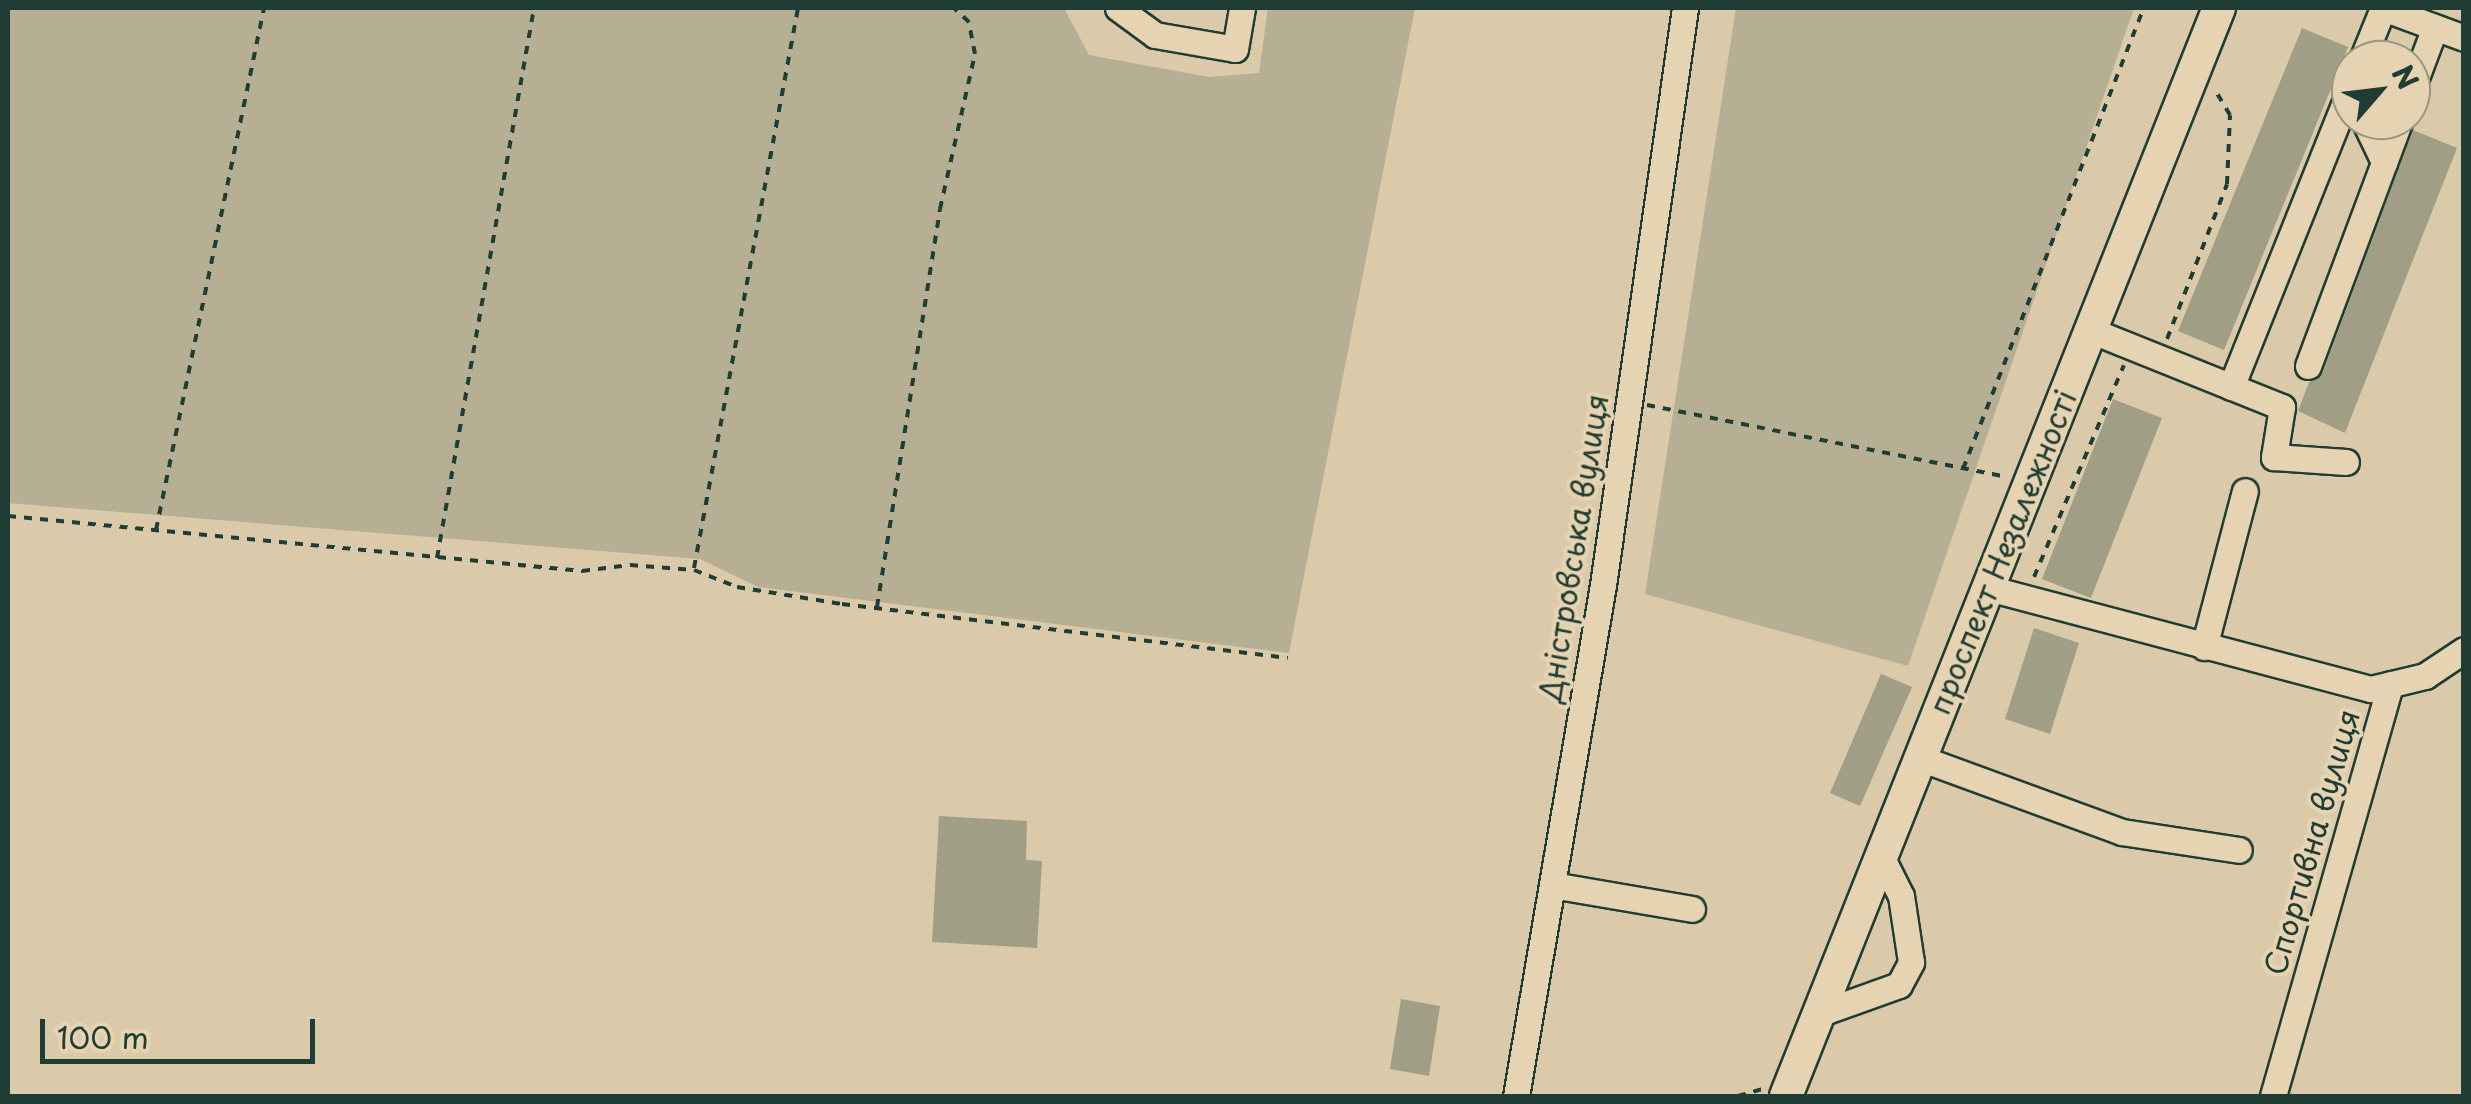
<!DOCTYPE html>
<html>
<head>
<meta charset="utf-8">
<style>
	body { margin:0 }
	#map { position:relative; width:2471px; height:1104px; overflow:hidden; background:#dacaaa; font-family:"Playpen Sans",sans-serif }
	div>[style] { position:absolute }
	.green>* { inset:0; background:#b7af93 }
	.building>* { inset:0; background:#a09f85 }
	.path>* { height:4px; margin-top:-2px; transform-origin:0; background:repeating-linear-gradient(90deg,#1f3d34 0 8px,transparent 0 16px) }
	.roads { filter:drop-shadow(2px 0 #1f3d34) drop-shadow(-2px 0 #1f3d34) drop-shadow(0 2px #1f3d34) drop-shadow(0 -2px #1f3d34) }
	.minor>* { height:25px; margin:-12.5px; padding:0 12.5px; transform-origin:12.5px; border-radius:12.5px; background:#e6d3b1 }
	.major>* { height:32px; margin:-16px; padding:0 16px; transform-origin:16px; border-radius:16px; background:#e6d3b1 }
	span { translate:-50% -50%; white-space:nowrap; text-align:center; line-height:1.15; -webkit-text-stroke:8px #e6d3b1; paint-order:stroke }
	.street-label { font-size:30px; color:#1f3d34 }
	.frame { position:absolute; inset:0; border:10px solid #1f3d34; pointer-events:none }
	.north { position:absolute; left:2331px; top:40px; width:100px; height:100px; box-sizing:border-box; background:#e6d3b1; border:2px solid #96977f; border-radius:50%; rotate:62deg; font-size:28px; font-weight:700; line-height:40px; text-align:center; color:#1f3d34 }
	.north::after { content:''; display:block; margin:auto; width:35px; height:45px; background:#1f3d34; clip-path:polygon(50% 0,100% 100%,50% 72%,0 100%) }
	.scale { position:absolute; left:40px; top:1019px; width:275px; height:45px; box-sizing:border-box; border:5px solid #1f3d34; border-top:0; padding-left:12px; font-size:30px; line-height:35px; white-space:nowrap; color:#1f3d34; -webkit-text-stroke:8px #e6d3b1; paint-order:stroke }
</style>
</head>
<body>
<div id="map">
	<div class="green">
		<i style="clip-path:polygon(8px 8px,1064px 8px,1089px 55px,1209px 77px,1259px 73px,1268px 8px,1415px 8px,1289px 653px,758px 587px,700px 559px,8px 503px)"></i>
		<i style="clip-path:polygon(1736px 8px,2134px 8px,1908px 666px,1645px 594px)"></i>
	</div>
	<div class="building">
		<i style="clip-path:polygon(2302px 28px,2348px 47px,2224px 350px,2178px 331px)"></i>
		<i style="clip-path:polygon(2413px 130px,2457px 148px,2345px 433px,2298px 411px,2309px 382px,2323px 372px)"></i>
		<i style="clip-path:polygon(2113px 399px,2162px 418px,2091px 598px,2042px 579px)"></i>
		<i style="clip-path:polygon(2034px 628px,2079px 643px,2050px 734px,2005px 719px)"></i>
		<i style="clip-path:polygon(1881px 674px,1912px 687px,1860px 806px,1830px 793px)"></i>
		<i style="clip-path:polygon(939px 816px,1027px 821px,1026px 860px,1042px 861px,1037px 948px,932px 942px)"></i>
		<i style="clip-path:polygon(1401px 999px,1440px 1006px,1429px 1076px,1390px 1069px)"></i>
	</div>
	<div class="path">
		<i style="left:2167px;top:339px;width:166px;rotate:-68.8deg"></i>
		<i style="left:2227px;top:184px;width:69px;rotate:-87.5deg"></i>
		<i style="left:2230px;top:115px;width:29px;rotate:-121deg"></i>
		<i style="left:1647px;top:405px;width:366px;rotate:11.3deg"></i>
		<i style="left:1963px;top:469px;width:495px;rotate:-68.6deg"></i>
		<i style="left:8px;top:516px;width:577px;rotate:5.47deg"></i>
		<i style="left:582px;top:571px;width:48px;rotate:-7.1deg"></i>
		<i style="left:630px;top:565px;width:64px;rotate:4.5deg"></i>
		<i style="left:694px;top:570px;width:46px;rotate:21.6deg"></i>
		<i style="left:737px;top:587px;width:106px;rotate:9.2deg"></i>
		<i style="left:842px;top:604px;width:449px;rotate:6.9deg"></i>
		<i style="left:156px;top:530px;width:533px;rotate:-78.31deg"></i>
		<i style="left:437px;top:558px;width:558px;rotate:-80deg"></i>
		<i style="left:694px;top:568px;width:570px;rotate:-79.48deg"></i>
		<i style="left:2034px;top:577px;width:230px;rotate:-67deg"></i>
		<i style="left:877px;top:607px;width:403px;rotate:-81deg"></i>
		<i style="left:940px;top:209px;width:159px;rotate:-77.3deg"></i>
		<i style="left:975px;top:54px;width:33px;rotate:-101deg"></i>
		<i style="left:969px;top:22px;width:21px;rotate:-137deg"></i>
		<i style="left:1738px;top:1096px;width:25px;rotate:-16deg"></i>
	</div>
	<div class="roads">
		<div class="minor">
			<i style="left:1118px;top:8px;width:46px;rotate:36.1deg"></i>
			<i style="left:1155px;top:35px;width:81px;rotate:9.9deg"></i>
			<i style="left:1235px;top:49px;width:42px;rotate:-80.3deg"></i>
			<i style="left:2362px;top:60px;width:56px;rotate:-68deg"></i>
			<i style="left:2383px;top:8px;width:86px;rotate:20.3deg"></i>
			<i style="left:2411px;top:91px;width:68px;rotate:-69.4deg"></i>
			<i style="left:2364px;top:120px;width:47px;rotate:64.5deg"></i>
			<i style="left:2090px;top:330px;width:207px;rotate:21.9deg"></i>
			<i style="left:2282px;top:407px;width:51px;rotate:99.1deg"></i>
			<i style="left:2274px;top:457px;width:72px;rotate:4deg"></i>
			<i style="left:2308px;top:366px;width:263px;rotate:-69.5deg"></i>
			<i style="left:2231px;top:387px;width:323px;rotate:-68.2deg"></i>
			<i style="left:1988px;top:588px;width:396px;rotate:14.8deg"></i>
			<i style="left:2371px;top:689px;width:56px;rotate:-13.5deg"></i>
			<i style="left:2425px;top:676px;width:47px;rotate:-33.7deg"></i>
			<i style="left:2204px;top:647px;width:161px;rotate:-75.3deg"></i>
			<i style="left:1920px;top:758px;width:215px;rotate:20.1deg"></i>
			<i style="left:2122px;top:832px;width:118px;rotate:8.7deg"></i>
			<i style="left:1552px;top:885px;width:142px;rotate:9.7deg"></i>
			<i style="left:1818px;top:1014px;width:86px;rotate:-19.7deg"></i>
			<i style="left:1899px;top:985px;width:26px;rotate:-62deg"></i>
			<i style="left:1911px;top:962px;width:67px;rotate:-98.6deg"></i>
			<i style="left:1901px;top:896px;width:45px;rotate:-116.6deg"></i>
			<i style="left:1516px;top:1096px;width:518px;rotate:-80.34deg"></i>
			<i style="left:1603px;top:585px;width:583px;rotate:-81.91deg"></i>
			<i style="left:2273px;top:1096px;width:428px;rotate:-74.1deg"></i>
		</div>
		<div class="major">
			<i style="left:1786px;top:1096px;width:1171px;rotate:-68.3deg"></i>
		</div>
	</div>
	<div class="street-label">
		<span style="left:1573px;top:548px;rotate:-81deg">Дністровська вулиця</span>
		<span style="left:2002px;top:552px;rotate:-68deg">проспект Незалежності</span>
		<span style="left:2311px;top:842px;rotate:-74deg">Спортивна вулиця</span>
	</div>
	<div class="frame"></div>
	<div class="north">N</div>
	<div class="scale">100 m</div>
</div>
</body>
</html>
